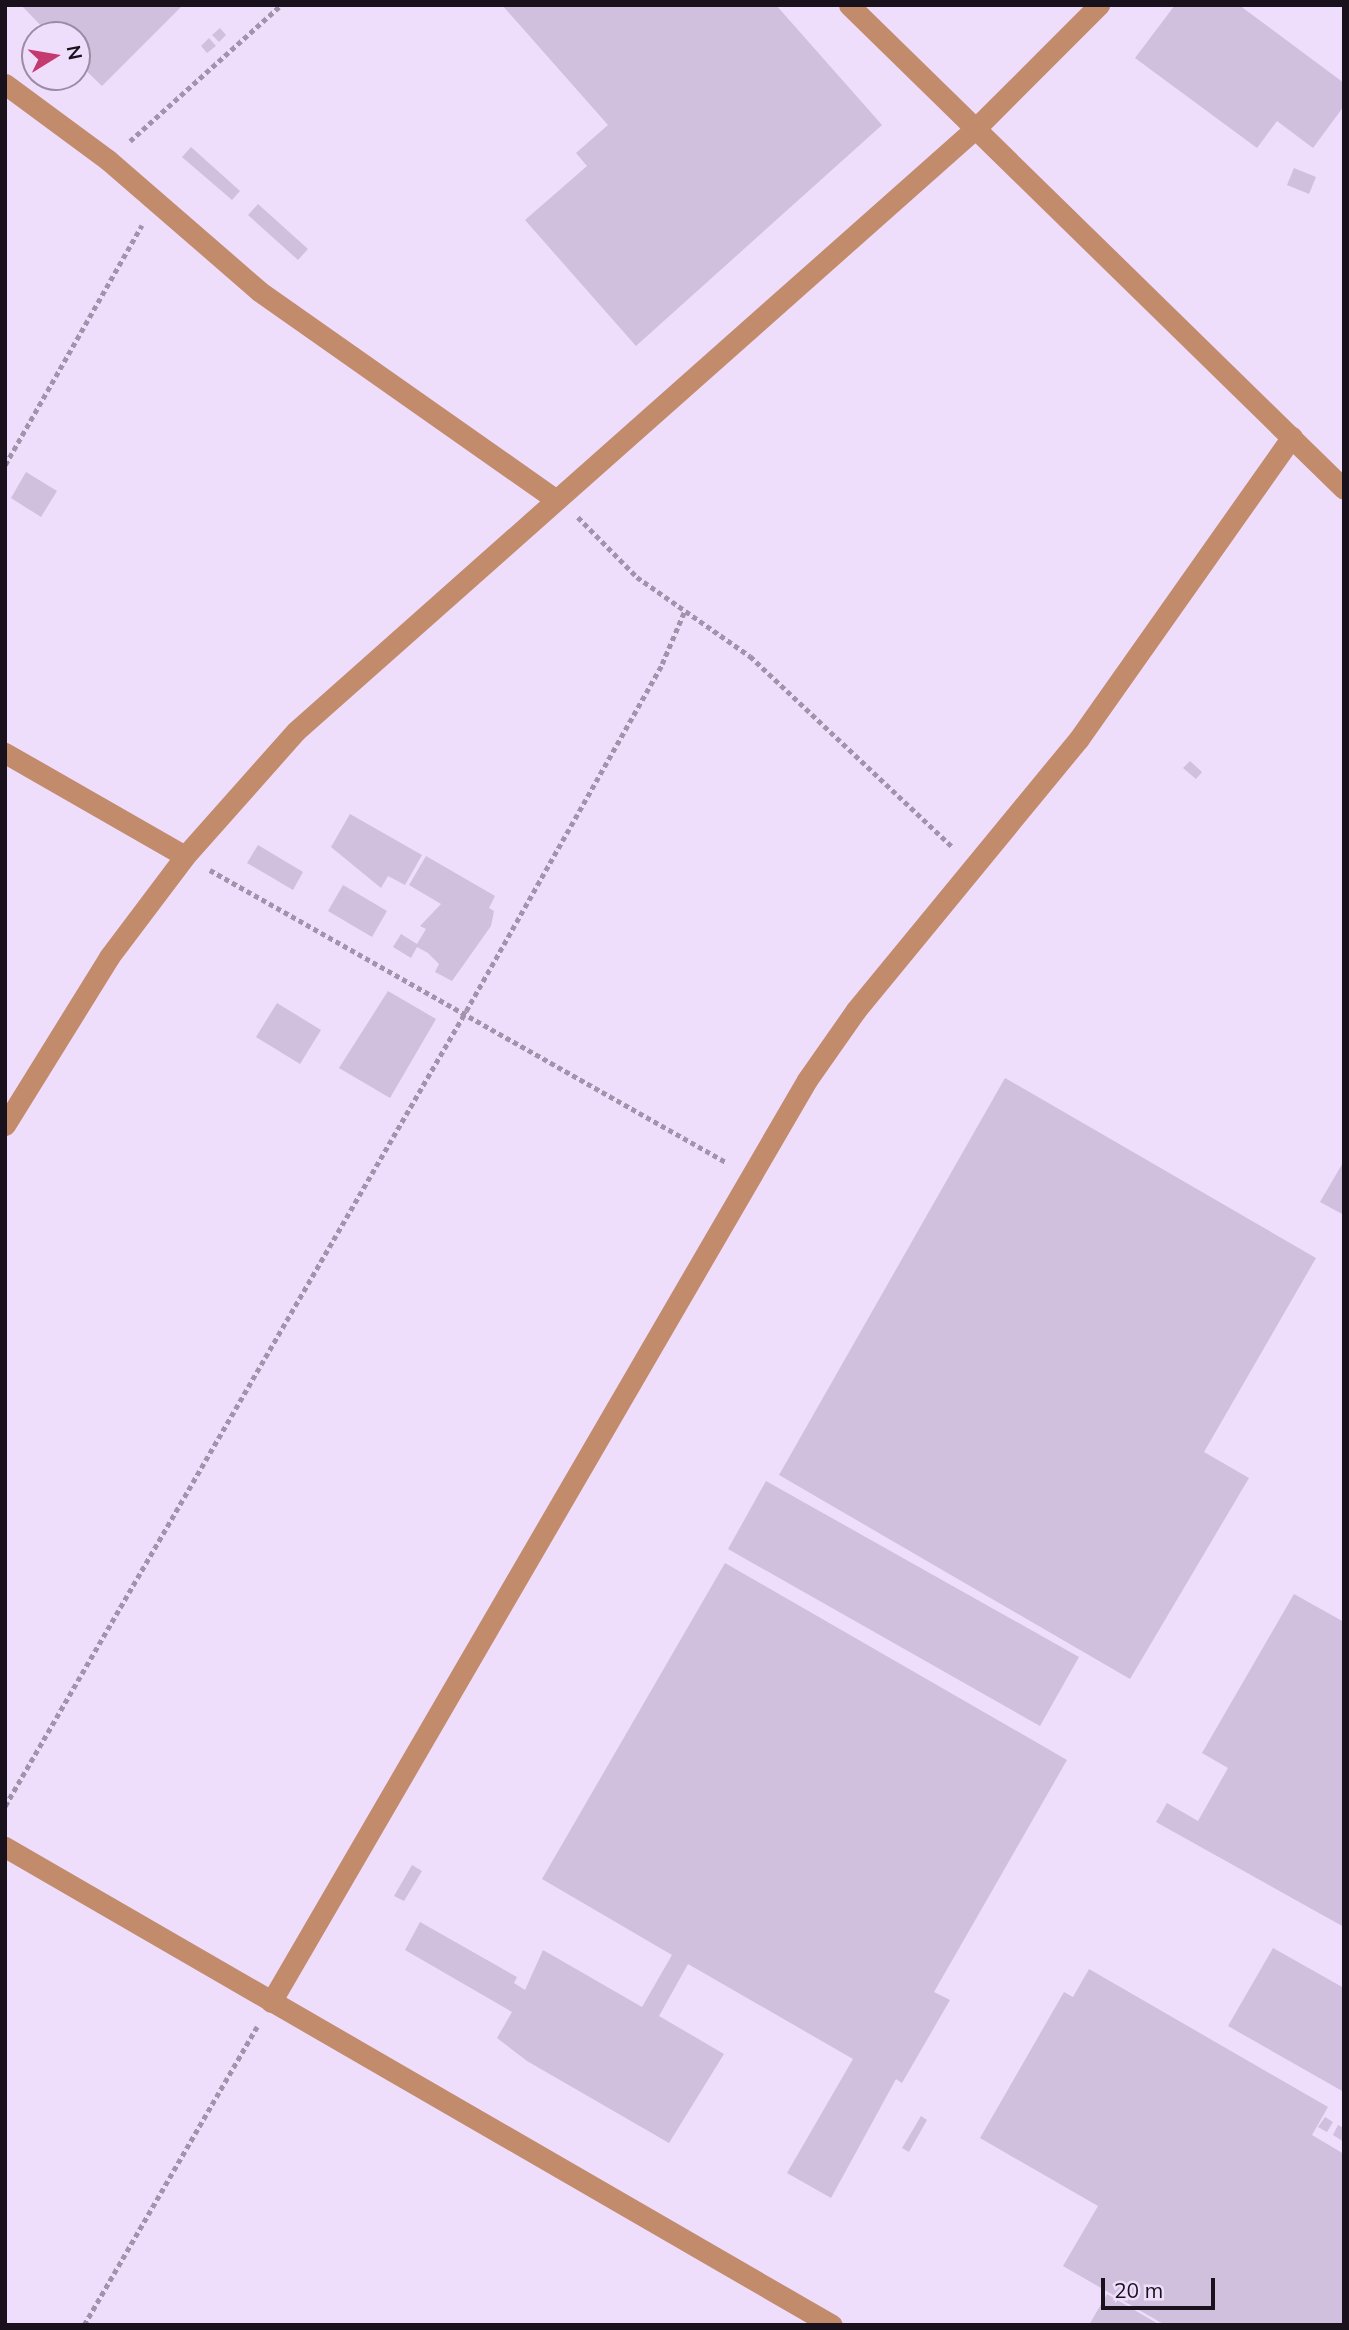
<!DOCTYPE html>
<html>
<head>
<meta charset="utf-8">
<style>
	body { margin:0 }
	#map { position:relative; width:1349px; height:2330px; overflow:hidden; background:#efddfc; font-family:Mulish,sans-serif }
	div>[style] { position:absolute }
	.building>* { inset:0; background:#d1bfde }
	.path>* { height:4.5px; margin-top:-2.25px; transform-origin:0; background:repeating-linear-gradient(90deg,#a193ab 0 5px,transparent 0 8.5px) }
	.minor>* { height:21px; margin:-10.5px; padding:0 10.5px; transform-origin:10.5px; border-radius:10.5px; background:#c28b6c }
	span { translate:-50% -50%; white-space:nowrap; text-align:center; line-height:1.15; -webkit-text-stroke:5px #efddfc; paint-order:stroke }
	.frame { position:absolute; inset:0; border:7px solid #19121d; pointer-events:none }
	.north { position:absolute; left:21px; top:21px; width:70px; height:70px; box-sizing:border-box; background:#efddfc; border:2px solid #998ca3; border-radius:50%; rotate:79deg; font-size:19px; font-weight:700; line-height:28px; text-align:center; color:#19121d }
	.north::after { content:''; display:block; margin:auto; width:24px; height:32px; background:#c43970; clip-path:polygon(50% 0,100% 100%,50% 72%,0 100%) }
	.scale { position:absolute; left:1101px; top:2278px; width:114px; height:32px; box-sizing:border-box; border:4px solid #19121d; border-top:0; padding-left:9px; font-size:21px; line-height:24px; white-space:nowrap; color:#19121d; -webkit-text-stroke:5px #efddfc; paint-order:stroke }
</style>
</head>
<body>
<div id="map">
	<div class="building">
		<i style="clip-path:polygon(21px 5px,183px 5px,102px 86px,77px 62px,77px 35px,50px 35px)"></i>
		<i style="clip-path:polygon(502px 5px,776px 5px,882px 125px,636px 346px,525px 220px,587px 166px,576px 153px,608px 125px)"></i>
		<i style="clip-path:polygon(1175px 5px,1239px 5px,1344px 83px,1344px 106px,1313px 148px,1277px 121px,1257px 148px,1135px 58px)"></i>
		<i style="clip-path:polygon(220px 28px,226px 35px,219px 42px,212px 35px)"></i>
		<i style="clip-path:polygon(209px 38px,216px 46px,207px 53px,201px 46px)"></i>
		<i style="clip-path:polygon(191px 147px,240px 191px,232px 200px,182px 157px)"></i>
		<i style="clip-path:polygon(1294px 168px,1316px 177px,1309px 194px,1287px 185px)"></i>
		<i style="clip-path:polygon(258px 204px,308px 249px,298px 260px,248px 215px)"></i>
		<i style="clip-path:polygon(26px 472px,57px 491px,41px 517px,11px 498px)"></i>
		<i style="clip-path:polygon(1190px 761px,1202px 772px,1196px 779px,1183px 768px)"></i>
		<i style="clip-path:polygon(350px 814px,422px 855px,405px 885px,388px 876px,381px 888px,331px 847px)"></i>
		<i style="clip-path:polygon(258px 845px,303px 872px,293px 890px,247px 863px)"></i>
		<i style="clip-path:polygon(426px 856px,495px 896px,489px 908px,494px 911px,491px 926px,452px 981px,435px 972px,439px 964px,428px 953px,417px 947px,411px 958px,393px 947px,401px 934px,417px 944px,426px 929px,420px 926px,441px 904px,409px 885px)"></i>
		<i style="clip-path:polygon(343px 885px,387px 911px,372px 937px,328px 911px)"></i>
		<i style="clip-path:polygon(388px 991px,436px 1019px,390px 1098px,339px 1068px)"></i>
		<i style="clip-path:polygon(277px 1003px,321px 1030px,300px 1064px,256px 1037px)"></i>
		<i style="clip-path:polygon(1005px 1078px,1316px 1258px,1204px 1452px,1249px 1478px,1130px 1679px,779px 1475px)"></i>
		<i style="clip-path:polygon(1344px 1161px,1344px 1215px,1320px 1202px)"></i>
		<i style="clip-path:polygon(766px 1481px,1079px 1657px,1040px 1726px,728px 1549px)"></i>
		<i style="clip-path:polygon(725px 1563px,1067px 1760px,934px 1992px,950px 2000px,902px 2083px,896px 2079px,831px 2198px,787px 2173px,853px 2059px,688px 1964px,659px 2016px,724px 2054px,669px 2143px,527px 2061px,497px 2038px,512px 2012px,405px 1950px,420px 1922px,517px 1977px,514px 1983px,525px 1990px,543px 1950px,642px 2007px,672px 1955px,542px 1879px)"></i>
		<i style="clip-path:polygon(1294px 1594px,1344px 1622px,1344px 1927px,1156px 1822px,1167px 1803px,1198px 1821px,1228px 1768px,1202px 1753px)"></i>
		<i style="clip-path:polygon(412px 1865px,422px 1871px,404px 1901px,394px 1896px)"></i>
		<i style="clip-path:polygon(1273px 1948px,1344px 1988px,1344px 2092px,1228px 2026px)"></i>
		<i style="clip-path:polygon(1089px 1969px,1328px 2107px,1312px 2135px,1344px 2154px,1344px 2325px,1165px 2325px,1063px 2266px,1098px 2206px,980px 2138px,1064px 1992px,1073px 1997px)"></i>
		<i style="clip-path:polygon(921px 2116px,927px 2120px,909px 2152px,902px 2148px)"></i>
		<i style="clip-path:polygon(1325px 2117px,1333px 2122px,1327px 2132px,1318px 2127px)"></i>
		<i style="clip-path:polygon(1338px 2125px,1344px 2128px,1344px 2142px,1333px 2135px)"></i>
		<i style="clip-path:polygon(1107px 2294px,1160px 2325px,1089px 2325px)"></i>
	</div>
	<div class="path">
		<i style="left:130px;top:141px;width:203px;rotate:-42deg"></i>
		<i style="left:5px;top:465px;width:276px;rotate:-60.3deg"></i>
		<i style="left:578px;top:517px;width:84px;rotate:45.5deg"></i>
		<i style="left:637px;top:577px;width:138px;rotate:35deg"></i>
		<i style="left:750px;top:656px;width:280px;rotate:43.3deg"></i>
		<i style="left:210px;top:870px;width:593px;rotate:29.51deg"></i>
		<i style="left:5px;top:1806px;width:919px;rotate:-59.89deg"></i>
		<i style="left:466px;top:1011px;width:399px;rotate:-60.5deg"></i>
		<i style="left:662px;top:664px;width:59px;rotate:-66.9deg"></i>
		<i style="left:84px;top:2325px;width:345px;rotate:-59.9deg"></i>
	</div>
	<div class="minor">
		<i style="left:849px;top:5px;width:692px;rotate:44.36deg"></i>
		<i style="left:5px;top:84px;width:128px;rotate:36.4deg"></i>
		<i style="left:108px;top:160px;width:200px;rotate:40.9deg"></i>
		<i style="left:259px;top:291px;width:363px;rotate:35.1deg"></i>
		<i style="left:5px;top:753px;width:207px;rotate:29.8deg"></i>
		<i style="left:5px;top:1125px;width:198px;rotate:-58.2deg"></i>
		<i style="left:109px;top:957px;width:126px;rotate:-53deg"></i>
		<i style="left:185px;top:856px;width:167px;rotate:-48.4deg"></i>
		<i style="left:296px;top:731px;width:910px;rotate:-41.57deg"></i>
		<i style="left:977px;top:127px;width:173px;rotate:-45deg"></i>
		<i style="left:5px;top:1847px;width:955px;rotate:30.03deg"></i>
		<i style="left:271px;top:2002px;width:1066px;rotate:-59.83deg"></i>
		<i style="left:807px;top:1080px;width:85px;rotate:-55deg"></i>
		<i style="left:856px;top:1010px;width:350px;rotate:-50.6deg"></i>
		<i style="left:1078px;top:740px;width:371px;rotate:-54.8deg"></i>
	</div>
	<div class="frame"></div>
	<div class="north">N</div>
	<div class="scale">20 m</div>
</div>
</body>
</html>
